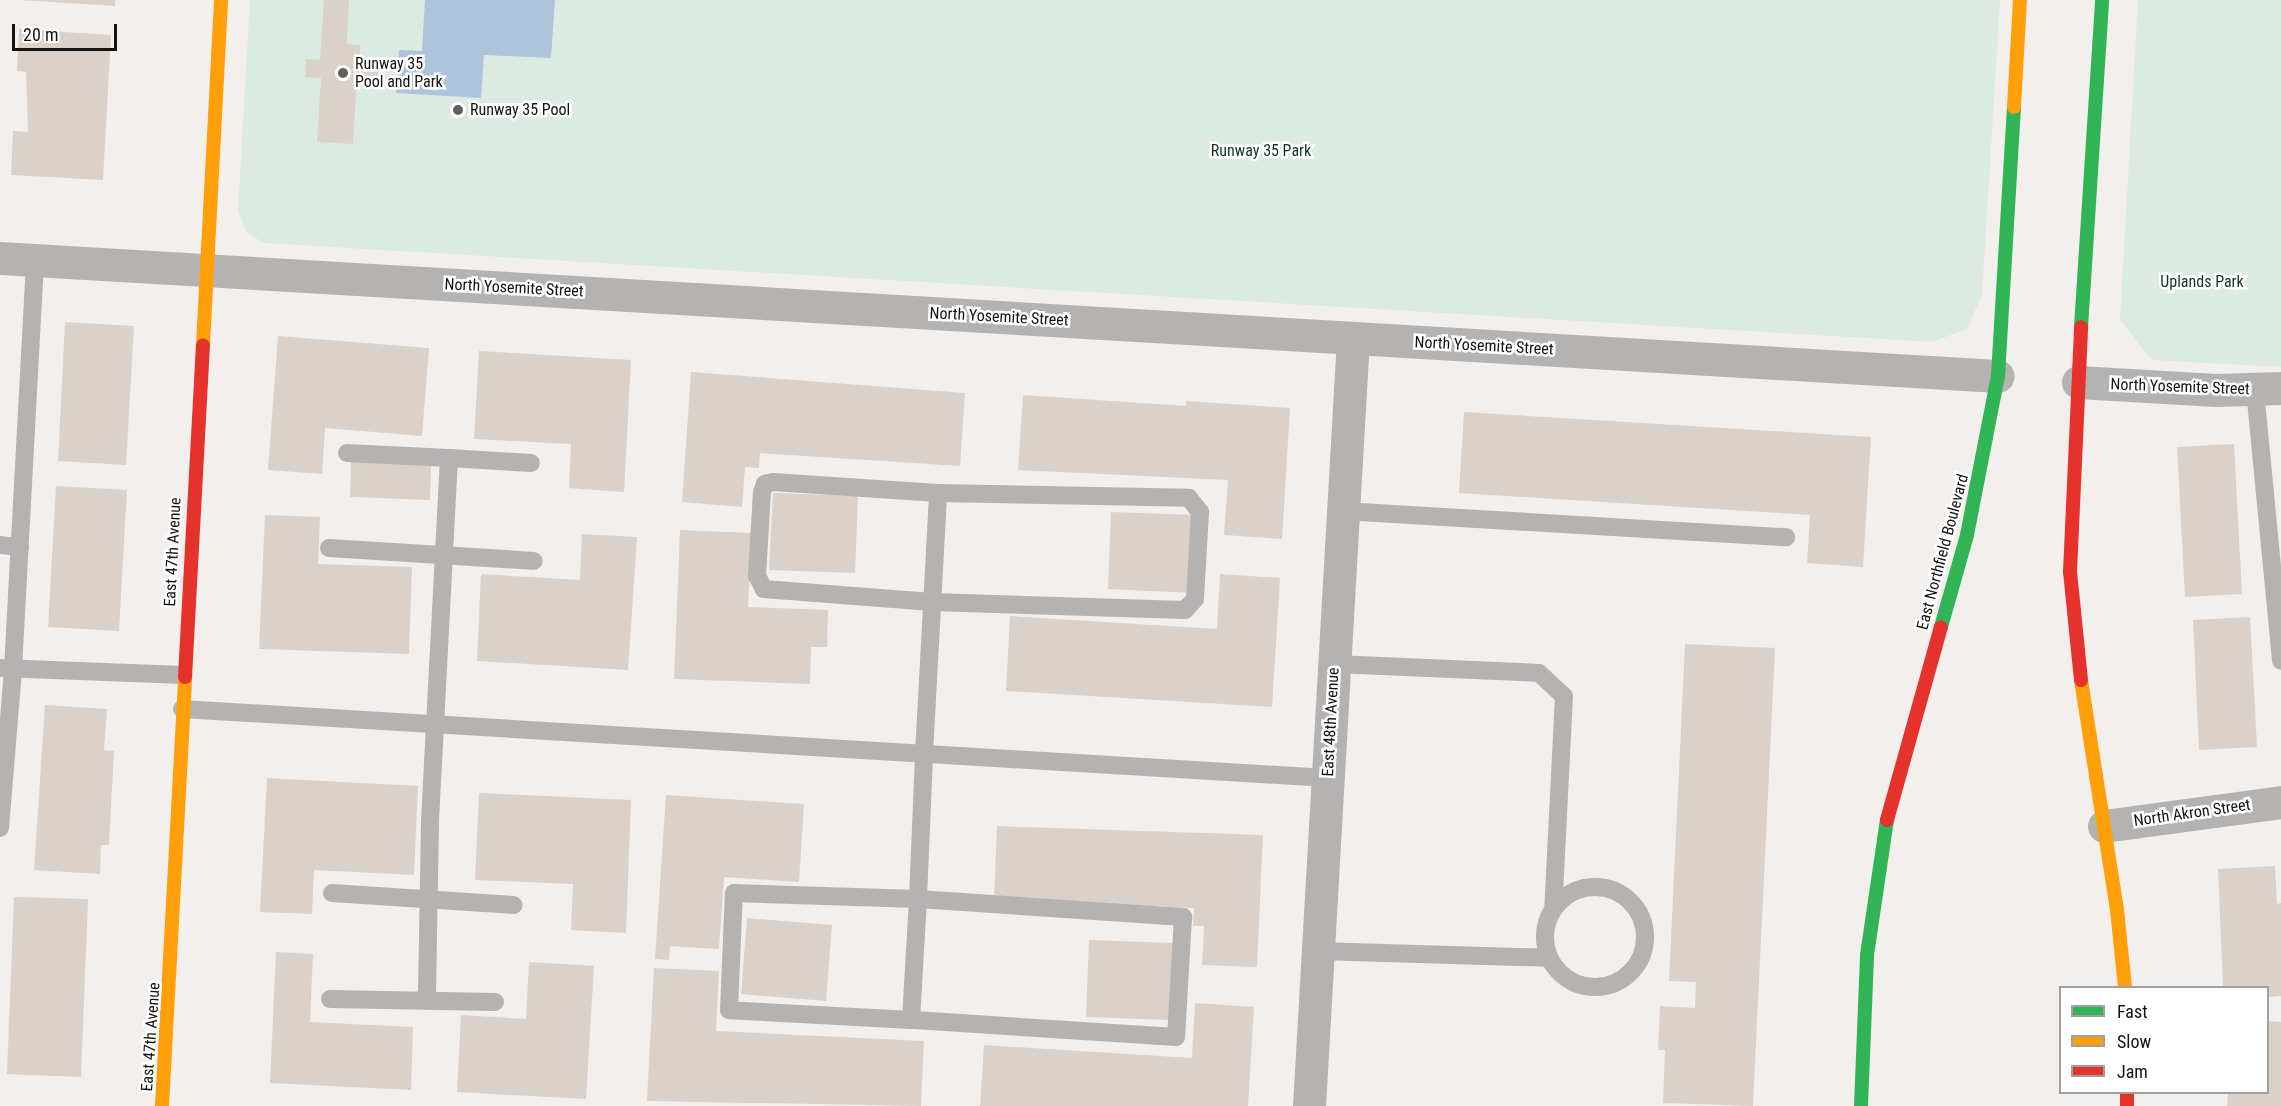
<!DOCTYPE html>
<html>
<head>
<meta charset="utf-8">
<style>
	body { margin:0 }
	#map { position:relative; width:2281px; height:1106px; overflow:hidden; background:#f3efed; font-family:"Roboto Condensed",sans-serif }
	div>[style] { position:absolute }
	.green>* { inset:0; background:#dcebe1 }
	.water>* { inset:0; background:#aec4da }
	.building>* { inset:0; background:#dad1ca }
	.lane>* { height:18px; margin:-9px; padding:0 9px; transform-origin:9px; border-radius:9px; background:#b5b3b2 }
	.lane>.ring { margin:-9px; padding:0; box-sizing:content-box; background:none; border:18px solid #b5b3b2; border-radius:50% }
	.street>* { height:33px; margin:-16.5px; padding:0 16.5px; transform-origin:16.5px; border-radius:16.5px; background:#b5b3b2 }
	.fast>* { height:14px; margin:-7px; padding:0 7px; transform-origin:7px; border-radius:7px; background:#30b455 }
	.slow>* { height:14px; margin:-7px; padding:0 7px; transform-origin:7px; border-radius:7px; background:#ff9f0a }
	.jam>* { height:14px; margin:-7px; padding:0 7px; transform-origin:7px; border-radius:7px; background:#e5322d }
	.dots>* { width:16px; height:16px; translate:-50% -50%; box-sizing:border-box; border:3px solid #fff; border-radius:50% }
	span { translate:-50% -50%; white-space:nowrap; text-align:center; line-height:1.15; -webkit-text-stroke:5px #fff; paint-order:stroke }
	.poi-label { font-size:16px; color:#151211 }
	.left { translate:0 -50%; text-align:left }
	.park-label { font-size:16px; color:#0f3625 }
	.street-label { font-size:16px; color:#151211 }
	.legend { position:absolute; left:2059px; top:986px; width:210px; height:108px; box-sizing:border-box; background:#fff; border:2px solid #a1a0a0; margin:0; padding:8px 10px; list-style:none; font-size:18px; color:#151211 }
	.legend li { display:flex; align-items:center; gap:12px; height:30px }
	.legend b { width:30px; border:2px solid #a1a0a0 }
	.scale { position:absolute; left:12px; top:24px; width:105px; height:27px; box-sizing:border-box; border:3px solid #151211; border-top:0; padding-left:8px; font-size:18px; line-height:21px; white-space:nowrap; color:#151211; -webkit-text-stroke:4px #fff; paint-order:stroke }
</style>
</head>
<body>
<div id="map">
	<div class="green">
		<i style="clip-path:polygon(250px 0,2000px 0,1982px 295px,1967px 329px,1932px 342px,264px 243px,246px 232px,238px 210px)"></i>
		<i style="clip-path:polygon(2138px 0,2281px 0,2281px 367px,2152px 360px,2120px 320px)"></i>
	</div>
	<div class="water">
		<i style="clip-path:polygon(425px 0,555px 0,551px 58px,484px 55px,481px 98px,396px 93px,399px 50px,422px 51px)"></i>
	</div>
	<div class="building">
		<i style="clip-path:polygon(19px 0,115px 0,115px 6px)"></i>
		<i style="clip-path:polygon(324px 0,349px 0,347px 44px,360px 45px,360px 61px,381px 62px,380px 82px,357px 81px,353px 144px,317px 142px,321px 78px,305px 77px,306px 59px,320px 60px)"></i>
		<i style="clip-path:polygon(19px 29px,111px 35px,103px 180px,11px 175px,13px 131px,28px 132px,26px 72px,17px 71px)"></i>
		<i style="clip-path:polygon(65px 322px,134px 326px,126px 465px,58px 461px)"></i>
		<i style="clip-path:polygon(278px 336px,429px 348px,422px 436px,325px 428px,322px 474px,268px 470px)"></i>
		<i style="clip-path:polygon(479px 351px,631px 360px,624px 492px,569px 488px,571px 444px,474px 439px)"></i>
		<i style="clip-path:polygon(691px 372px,965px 393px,960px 466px,760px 453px,759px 468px,745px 467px,742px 507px,682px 502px)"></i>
		<i style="clip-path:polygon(1023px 395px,1186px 406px,1186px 401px,1290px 408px,1282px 539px,1224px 535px,1228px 480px,1018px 470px)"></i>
		<i style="clip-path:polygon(1464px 412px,1871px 437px,1863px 567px,1807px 563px,1810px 515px,1459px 493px)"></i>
		<i style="clip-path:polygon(2234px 444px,2242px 594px,2185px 597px,2177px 447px)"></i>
		<i style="clip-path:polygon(351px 461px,431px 464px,430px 500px,350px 497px)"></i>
		<i style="clip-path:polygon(56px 486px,127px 490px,119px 631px,48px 627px)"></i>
		<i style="clip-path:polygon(773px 493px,858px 496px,855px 573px,769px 570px)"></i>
		<i style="clip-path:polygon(1111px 512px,1195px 515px,1192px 593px,1108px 589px)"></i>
		<i style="clip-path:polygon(265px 515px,320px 517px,318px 564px,412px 567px,409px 654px,259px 649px)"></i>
		<i style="clip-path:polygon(680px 530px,752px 533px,748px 607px,828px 610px,827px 647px,811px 647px,810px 684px,674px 679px)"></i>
		<i style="clip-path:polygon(582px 534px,637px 537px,628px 670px,477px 661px,481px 574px,580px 580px)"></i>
		<i style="clip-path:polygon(1220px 574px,1280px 578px,1272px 707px,1006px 691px,1010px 616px,1217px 629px)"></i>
		<i style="clip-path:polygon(2250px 617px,2257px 747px,2199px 750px,2193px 620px)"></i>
		<i style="clip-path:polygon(1685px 644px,1775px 648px,1753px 1106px,1663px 1103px,1665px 1050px,1658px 1050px,1660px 1006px,1695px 1008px,1696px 982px,1669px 981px)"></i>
		<i style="clip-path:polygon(45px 705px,107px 709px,104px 750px,114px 751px,109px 845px,101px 845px,100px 874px,34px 870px)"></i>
		<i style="clip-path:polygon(267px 778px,418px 786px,414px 875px,314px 870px,312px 914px,260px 912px)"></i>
		<i style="clip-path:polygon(479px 793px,631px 800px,626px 933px,571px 930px,573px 884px,475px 880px)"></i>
		<i style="clip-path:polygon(666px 795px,804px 804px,799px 882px,724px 877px,719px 949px,670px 946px,669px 960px,655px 959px)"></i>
		<i style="clip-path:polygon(997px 826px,1263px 835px,1257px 967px,1202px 965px,1204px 926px,1193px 926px,1194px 908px,994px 899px)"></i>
		<i style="clip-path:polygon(2275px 866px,2277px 904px,2281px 903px,2281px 996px,2268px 997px,2268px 988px,2223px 988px,2218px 869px)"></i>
		<i style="clip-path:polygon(14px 897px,88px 899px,81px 1077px,7px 1074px)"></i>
		<i style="clip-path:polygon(747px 918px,832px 925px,826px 1001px,741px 994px)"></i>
		<i style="clip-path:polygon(1089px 940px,1173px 943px,1170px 1020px,1086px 1017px)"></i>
		<i style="clip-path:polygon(276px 952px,313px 954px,310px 1022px,413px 1027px,411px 1090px,270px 1083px)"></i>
		<i style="clip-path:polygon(529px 962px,594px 966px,586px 1099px,457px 1092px,461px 1015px,526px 1019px)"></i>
		<i style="clip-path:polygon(654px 968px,719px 971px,716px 1031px,924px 1041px,921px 1106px,647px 1101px)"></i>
		<i style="clip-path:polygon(1195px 1003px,1254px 1007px,1248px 1106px,980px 1106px,984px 1045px,1192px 1058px)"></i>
		<i style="clip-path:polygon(2268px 1021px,2281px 1022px,2281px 1106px,2227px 1106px,2228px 1092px,2268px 1092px)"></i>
	</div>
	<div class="lane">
		<i style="left:2255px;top:390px;width:272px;rotate:84.5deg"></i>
		<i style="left:347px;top:453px;width:102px;rotate:2.8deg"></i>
		<i style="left:449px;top:458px;width:364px;rotate:93deg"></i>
		<i style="left:430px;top:822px;width:178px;rotate:91deg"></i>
		<i style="left:449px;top:458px;width:82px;rotate:3.5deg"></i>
		<i style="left:773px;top:482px;width:165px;rotate:3.8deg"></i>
		<i style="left:938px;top:493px;width:251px;rotate:1.1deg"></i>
		<i style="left:1189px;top:498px;width:18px;rotate:52deg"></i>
		<i style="left:1200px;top:512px;width:87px;rotate:93.3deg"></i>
		<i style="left:1195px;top:599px;width:15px;rotate:132deg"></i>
		<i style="left:1185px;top:610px;width:253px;rotate:-178.2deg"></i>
		<i style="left:932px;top:602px;width:169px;rotate:-175.6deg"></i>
		<i style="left:764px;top:589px;width:15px;rotate:-118deg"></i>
		<i style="left:757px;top:576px;width:84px;rotate:-86.6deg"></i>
		<i style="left:762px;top:492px;width:9px;rotate:-69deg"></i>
		<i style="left:765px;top:484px;width:8px;rotate:-14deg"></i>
		<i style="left:1343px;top:511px;width:444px;rotate:3.4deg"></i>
		<i style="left:0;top:545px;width:20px;rotate:6deg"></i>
		<i style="left:329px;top:548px;width:205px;rotate:3.6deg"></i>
		<i style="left:1335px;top:664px;width:204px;rotate:2.5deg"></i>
		<i style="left:1539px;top:673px;width:34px;rotate:43deg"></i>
		<i style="left:1564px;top:696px;width:214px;rotate:92.9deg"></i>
		<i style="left:0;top:668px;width:183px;rotate:2.2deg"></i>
		<i style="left:182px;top:709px;width:1148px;rotate:3.45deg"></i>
		<i style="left:0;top:828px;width:160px;rotate:-85.3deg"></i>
		<i style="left:13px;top:669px;width:410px;rotate:-86.9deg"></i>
		<i class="ring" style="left:1545px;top:887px;width:82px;height:82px"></i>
		<i style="left:332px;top:893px;width:182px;rotate:3.8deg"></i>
		<i style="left:1318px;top:951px;width:231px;rotate:1.7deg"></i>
		<i style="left:330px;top:999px;width:165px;rotate:1deg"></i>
		<i style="left:911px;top:1020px;width:182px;rotate:-176.9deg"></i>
		<i style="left:729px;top:1010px;width:117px;rotate:-87.6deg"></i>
		<i style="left:734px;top:893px;width:184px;rotate:1.9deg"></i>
		<i style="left:918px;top:899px;width:266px;rotate:3.9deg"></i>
		<i style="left:1183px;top:917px;width:120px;rotate:93.3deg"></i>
		<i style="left:1176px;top:1037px;width:266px;rotate:-176.3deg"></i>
		<i style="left:911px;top:1020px;width:121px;rotate:-86.7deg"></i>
		<i style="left:918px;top:899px;width:145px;rotate:-87.6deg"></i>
		<i style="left:924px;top:754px;width:261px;rotate:-86.9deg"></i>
	</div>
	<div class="street">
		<i style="left:0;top:258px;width:2001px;rotate:3.38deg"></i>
		<i style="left:2078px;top:382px;width:138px;rotate:3.3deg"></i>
		<i style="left:2216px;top:390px;width:65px;rotate:-1.8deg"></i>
		<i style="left:2104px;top:826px;width:179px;rotate:-7.7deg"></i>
		<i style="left:1309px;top:1106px;width:769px;rotate:-86.72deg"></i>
	</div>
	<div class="fast">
		<i style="left:2081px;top:327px;width:328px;rotate:-86.3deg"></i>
		<i style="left:1941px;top:627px;width:96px;rotate:-74.2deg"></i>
		<i style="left:1967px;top:535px;width:162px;rotate:-79deg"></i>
		<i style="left:1998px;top:376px;width:269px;rotate:-86.6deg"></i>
		<i style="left:1861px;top:1106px;width:151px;rotate:-87.7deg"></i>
		<i style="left:1867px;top:955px;width:136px;rotate:-81.6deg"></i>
	</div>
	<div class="slow">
		<i style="left:2014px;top:107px;width:107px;rotate:-86.8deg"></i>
		<i style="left:203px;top:345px;width:345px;rotate:-87deg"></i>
		<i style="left:2081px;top:680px;width:233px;rotate:81.1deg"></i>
		<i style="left:2117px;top:910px;width:78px;rotate:84.1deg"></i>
		<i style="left:162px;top:1106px;width:430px;rotate:-86.9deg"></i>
	</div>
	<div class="jam">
		<i style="left:185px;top:677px;width:332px;rotate:-86.9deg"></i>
		<i style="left:2081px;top:680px;width:109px;rotate:-95.8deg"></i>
		<i style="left:2070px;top:572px;width:245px;rotate:-87.4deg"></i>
		<i style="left:1887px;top:820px;width:200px;rotate:-74.4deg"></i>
		<i style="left:2127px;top:1092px;width:14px;rotate:90deg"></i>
	</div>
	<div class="dots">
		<i style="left:343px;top:73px;background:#635f5e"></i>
		<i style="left:458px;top:110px;background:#635f5e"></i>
	</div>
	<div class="poi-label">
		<span class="left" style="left:355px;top:73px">Runway 35<br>Pool and Park</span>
		<span class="left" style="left:470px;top:110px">Runway 35 Pool</span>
	</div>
	<div class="park-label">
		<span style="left:1261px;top:151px">Runway 35 Park</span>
		<span style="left:2202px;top:282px">Uplands Park</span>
	</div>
	<div class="street-label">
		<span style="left:514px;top:288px;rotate:3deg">North Yosemite Street</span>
		<span style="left:999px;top:317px;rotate:3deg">North Yosemite Street</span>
		<span style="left:1484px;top:346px;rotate:3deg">North Yosemite Street</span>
		<span style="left:2180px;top:387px;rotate:2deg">North Yosemite Street</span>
		<span style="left:173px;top:552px;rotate:-87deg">East 47th Avenue</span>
		<span style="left:1943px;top:552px;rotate:-75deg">East Northfield Boulevard</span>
		<span style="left:1331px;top:722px;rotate:-87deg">East 48th Avenue</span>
		<span style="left:2192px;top:813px;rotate:-8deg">North Akron Street</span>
		<span style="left:151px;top:1037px;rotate:-86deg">East 47th Avenue</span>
	</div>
	<ul class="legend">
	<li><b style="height:8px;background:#30b455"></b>Fast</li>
	<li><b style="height:8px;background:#ff9f0a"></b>Slow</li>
	<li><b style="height:8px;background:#e5322d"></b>Jam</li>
	</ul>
	<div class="scale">20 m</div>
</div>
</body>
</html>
